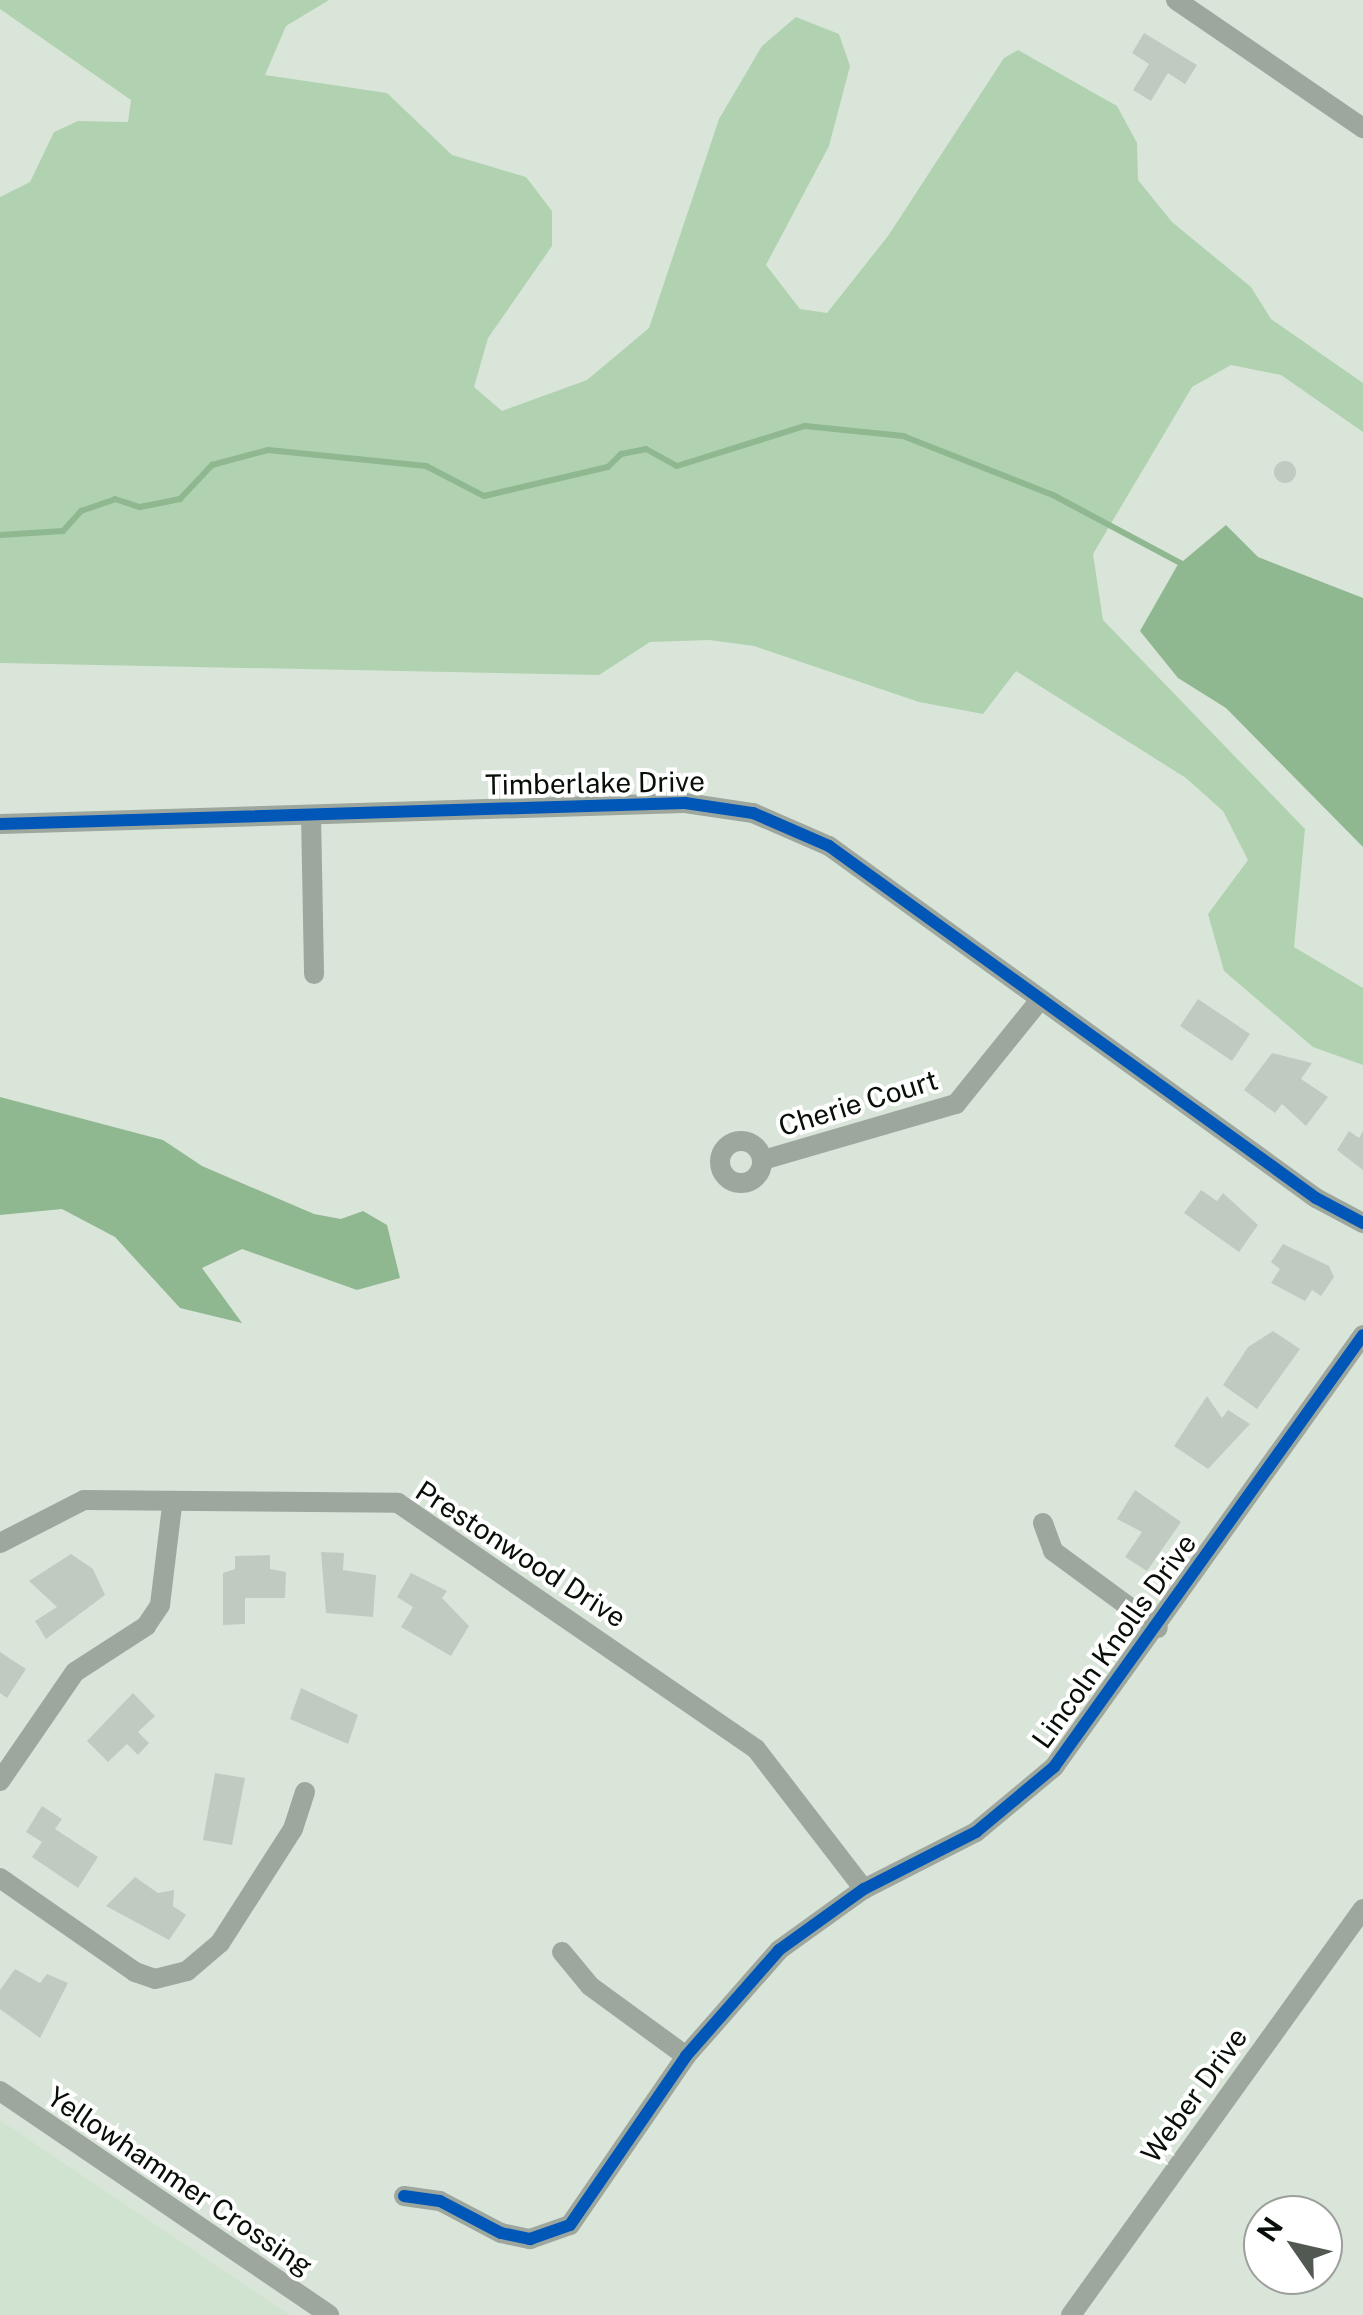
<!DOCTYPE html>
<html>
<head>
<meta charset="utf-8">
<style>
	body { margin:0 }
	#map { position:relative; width:1363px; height:2315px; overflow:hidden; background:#dae5da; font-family:"Public Sans",sans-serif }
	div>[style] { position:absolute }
	.built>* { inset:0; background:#d0e3d0 }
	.forest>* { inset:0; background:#b0d2b0 }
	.water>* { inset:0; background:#8fb890 }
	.stream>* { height:6px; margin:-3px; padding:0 3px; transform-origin:3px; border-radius:3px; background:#8fb890 }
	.building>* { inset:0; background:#c1cac1 }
	.round { border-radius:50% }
	.minor>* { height:20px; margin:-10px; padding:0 10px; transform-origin:10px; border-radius:10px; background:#9ea79e }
	.minor>.ring { margin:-10px; padding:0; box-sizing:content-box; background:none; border:20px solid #9ea79e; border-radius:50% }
	.cycleway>* { height:12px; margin:-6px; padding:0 6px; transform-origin:6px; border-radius:6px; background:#0057b8 }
	span { translate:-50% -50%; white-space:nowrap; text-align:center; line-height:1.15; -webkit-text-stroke:8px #fff; paint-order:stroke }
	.street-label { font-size:28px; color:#080e08 }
	.north { position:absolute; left:1243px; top:2195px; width:100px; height:100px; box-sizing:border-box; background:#fff; border:2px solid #9c9f9c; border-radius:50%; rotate:304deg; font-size:28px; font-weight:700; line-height:40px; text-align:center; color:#080e08 }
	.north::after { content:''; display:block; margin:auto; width:35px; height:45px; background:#525952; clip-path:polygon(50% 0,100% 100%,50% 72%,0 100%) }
</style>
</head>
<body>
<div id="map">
	<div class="built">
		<i style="clip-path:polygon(0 2120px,290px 2315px,0 2315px)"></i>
	</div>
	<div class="forest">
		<i style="clip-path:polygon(0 0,329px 0,286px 26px,265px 75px,387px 93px,452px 155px,526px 177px,552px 211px,552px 246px,488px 338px,474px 387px,502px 411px,587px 380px,649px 328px,719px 119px,762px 46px,796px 17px,839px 34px,850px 66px,829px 146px,766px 265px,800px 309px,827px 313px,888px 236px,1004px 58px,1018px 50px,1117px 106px,1137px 143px,1138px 180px,1172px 222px,1251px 287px,1271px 319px,1363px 383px,1363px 432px,1281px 375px,1231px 365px,1192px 387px,1093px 554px,1103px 620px,1305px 829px,1294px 947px,1363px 988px,1363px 1065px,1313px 1047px,1224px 971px,1208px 914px,1248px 860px,1223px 811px,1186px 778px,1016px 671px,983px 714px,919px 702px,754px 646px,709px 640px,650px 642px,599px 675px,0 663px,0 197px,30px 182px,54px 132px,78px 121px,128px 122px,131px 100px,0 9px)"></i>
	</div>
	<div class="water">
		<i style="clip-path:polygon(1226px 525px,1258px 557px,1363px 598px,1363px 847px,1226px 708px,1178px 678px,1140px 631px,1177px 566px)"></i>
		<i style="clip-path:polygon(0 1097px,163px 1140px,202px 1166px,314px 1214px,341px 1219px,363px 1211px,387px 1225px,400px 1278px,357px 1290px,242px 1249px,202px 1268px,242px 1323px,180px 1308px,115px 1237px,62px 1209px,0 1215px)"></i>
	</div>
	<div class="stream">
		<i style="left:0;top:535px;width:63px;rotate:-3.6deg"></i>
		<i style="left:63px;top:531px;width:27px;rotate:-48deg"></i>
		<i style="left:81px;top:511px;width:36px;rotate:-19deg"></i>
		<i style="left:115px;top:499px;width:26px;rotate:18deg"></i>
		<i style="left:140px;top:507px;width:41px;rotate:-11.3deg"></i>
		<i style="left:180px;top:499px;width:47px;rotate:-46.7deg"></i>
		<i style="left:212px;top:465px;width:58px;rotate:-15deg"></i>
		<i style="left:268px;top:450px;width:159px;rotate:5.8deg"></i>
		<i style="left:426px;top:466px;width:65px;rotate:27.3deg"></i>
		<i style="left:484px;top:496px;width:127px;rotate:-13.2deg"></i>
		<i style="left:608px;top:467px;width:18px;rotate:-45deg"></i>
		<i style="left:621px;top:454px;width:25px;rotate:-11deg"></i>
		<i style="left:646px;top:449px;width:35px;rotate:29deg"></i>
		<i style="left:677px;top:466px;width:134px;rotate:-17.4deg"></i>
		<i style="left:805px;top:426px;width:99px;rotate:5.8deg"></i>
		<i style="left:903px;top:436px;width:161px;rotate:21.5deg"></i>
		<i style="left:1053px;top:495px;width:151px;rotate:28.1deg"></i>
	</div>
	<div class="building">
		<i style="clip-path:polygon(1144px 33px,1197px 65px,1185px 84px,1168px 73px,1151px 101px,1133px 90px,1149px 64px,1132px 53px)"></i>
		<i class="round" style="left:1274px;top:461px;width:22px;height:22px"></i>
		<i style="clip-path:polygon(1198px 999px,1250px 1034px,1232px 1061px,1180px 1026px)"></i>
		<i style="clip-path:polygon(1272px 1053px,1312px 1063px,1301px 1079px,1328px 1097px,1306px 1126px,1282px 1104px,1275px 1113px,1244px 1090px)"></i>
		<i style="clip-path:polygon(1349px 1131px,1359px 1138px,1363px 1131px,1363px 1170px,1337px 1150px)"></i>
		<i style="clip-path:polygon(1201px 1190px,1217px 1201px,1223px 1193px,1258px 1225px,1239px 1252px,1184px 1213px)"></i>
		<i style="clip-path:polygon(1283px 1244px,1329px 1266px,1334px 1277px,1321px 1296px,1312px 1290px,1305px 1301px,1271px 1283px,1280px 1269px,1271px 1262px)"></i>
		<i style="clip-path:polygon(1273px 1331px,1300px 1349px,1257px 1409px,1223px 1385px,1248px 1347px)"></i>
		<i style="clip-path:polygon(1207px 1396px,1222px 1418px,1228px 1410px,1250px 1424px,1208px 1469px,1174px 1446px)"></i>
		<i style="clip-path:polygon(1135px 1490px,1181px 1522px,1147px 1571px,1125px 1557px,1142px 1532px,1117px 1519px)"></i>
		<i style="clip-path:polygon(321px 1552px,344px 1553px,343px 1570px,376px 1575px,373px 1617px,326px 1613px)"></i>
		<i style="clip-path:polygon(71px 1554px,93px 1569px,105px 1595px,46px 1639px,35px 1621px,57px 1607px,29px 1581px)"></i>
		<i style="clip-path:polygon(270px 1555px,270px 1569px,286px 1572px,285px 1598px,245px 1598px,245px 1624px,223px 1625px,223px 1573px,235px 1569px,235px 1556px)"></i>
		<i style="clip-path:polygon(411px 1573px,447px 1591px,442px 1598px,469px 1626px,451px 1656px,401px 1627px,413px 1607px,397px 1597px)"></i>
		<i style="clip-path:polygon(0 1652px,26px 1669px,7px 1698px,0 1693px)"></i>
		<i style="clip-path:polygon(301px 1688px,358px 1715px,348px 1744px,290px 1719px)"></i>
		<i style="clip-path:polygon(133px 1693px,155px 1716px,138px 1732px,149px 1743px,138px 1755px,127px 1744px,108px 1762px,87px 1741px)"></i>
		<i style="clip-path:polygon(215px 1773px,245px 1778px,232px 1845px,203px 1840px)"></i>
		<i style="clip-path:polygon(42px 1806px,62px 1819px,55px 1829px,98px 1857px,78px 1888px,32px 1857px,42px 1842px,26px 1832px)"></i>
		<i style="clip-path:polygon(135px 1877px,158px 1893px,174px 1890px,173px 1906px,186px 1915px,169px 1940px,106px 1906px)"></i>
		<i style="clip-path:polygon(15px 1969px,40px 1983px,47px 1974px,68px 1983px,40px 2038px,0 2009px,0 1990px)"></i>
	</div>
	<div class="minor">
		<i style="left:1176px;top:0;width:227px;rotate:34.4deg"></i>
		<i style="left:311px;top:815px;width:159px;rotate:88.9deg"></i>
		<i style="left:0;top:824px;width:685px;rotate:-1.76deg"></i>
		<i style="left:685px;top:803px;width:69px;rotate:8.4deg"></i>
		<i style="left:753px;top:813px;width:83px;rotate:23.5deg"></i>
		<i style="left:829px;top:846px;width:601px;rotate:35.86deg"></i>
		<i style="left:1316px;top:1198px;width:53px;rotate:28deg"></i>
		<i class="ring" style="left:720px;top:1141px;width:22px;height:22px"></i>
		<i style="left:763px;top:1160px;width:201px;rotate:-16.2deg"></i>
		<i style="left:956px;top:1104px;width:134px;rotate:-51.1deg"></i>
		<i style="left:1043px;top:1523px;width:30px;rotate:70deg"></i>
		<i style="left:1053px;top:1551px;width:130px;rotate:36.3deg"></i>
		<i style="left:0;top:1543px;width:94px;rotate:-27.1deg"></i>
		<i style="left:84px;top:1500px;width:314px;rotate:0.5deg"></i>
		<i style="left:398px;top:1503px;width:434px;rotate:34.5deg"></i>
		<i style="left:756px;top:1749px;width:177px;rotate:52.4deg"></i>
		<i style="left:0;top:1781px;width:132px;rotate:-55.5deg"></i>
		<i style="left:75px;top:1672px;width:85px;rotate:-32.9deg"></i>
		<i style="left:146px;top:1626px;width:25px;rotate:-56deg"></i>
		<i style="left:160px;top:1605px;width:100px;rotate:-83.1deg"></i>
		<i style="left:0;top:1878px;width:165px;rotate:34.8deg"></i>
		<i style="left:135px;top:1972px;width:21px;rotate:19deg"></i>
		<i style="left:155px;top:1979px;width:33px;rotate:-14deg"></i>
		<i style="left:187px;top:1971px;width:43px;rotate:-40.3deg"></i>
		<i style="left:220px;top:1943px;width:135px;rotate:-57.4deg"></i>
		<i style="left:293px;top:1829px;width:39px;rotate:-72deg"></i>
		<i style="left:562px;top:1952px;width:44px;rotate:50.5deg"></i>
		<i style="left:590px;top:1986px;width:119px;rotate:36.1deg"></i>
		<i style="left:0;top:2091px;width:398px;rotate:34.2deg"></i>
		<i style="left:404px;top:2196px;width:36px;rotate:8deg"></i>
		<i style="left:440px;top:2201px;width:69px;rotate:27.7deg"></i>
		<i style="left:501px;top:2233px;width:30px;rotate:12deg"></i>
		<i style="left:530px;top:2239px;width:42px;rotate:-19.3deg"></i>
		<i style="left:570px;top:2225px;width:205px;rotate:-55.5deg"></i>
		<i style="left:686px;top:2056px;width:141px;rotate:-48.7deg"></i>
		<i style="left:779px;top:1950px;width:105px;rotate:-35.7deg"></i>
		<i style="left:864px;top:1889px;width:126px;rotate:-27deg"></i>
		<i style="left:976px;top:1832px;width:102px;rotate:-39.8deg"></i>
		<i style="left:1054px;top:1767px;width:531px;rotate:-54.42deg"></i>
		<i style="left:1071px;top:2315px;width:500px;rotate:-54.28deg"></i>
	</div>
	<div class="cycleway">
		<i style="left:0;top:824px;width:685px;rotate:-1.76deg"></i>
		<i style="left:685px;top:803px;width:69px;rotate:8.4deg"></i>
		<i style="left:753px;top:813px;width:83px;rotate:23.5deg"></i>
		<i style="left:829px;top:846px;width:601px;rotate:35.86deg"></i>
		<i style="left:1316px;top:1198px;width:53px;rotate:28deg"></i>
		<i style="left:404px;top:2196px;width:36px;rotate:8deg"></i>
		<i style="left:440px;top:2201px;width:69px;rotate:27.7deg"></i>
		<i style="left:501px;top:2233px;width:30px;rotate:12deg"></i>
		<i style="left:530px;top:2239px;width:42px;rotate:-19.3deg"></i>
		<i style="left:570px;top:2225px;width:205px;rotate:-55.5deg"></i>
		<i style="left:686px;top:2056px;width:141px;rotate:-48.7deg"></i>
		<i style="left:779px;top:1950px;width:105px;rotate:-35.7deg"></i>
		<i style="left:864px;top:1889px;width:126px;rotate:-27deg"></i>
		<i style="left:976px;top:1832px;width:102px;rotate:-39.8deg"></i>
		<i style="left:1054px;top:1767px;width:531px;rotate:-54.42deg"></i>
	</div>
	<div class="street-label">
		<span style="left:595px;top:783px;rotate:-1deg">Timberlake Drive</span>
		<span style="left:858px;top:1103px;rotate:-17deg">Cherie Court</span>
		<span style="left:521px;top:1554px;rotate:33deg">Prestonwood Drive</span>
		<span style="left:1114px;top:1641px;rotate:-54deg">Lincoln Knolls Drive</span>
		<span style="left:1194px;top:2095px;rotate:-54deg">Weber Drive</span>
		<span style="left:180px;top:2181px;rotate:34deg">Yellowhammer Crossing</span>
	</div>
	<div class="north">N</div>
</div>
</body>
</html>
